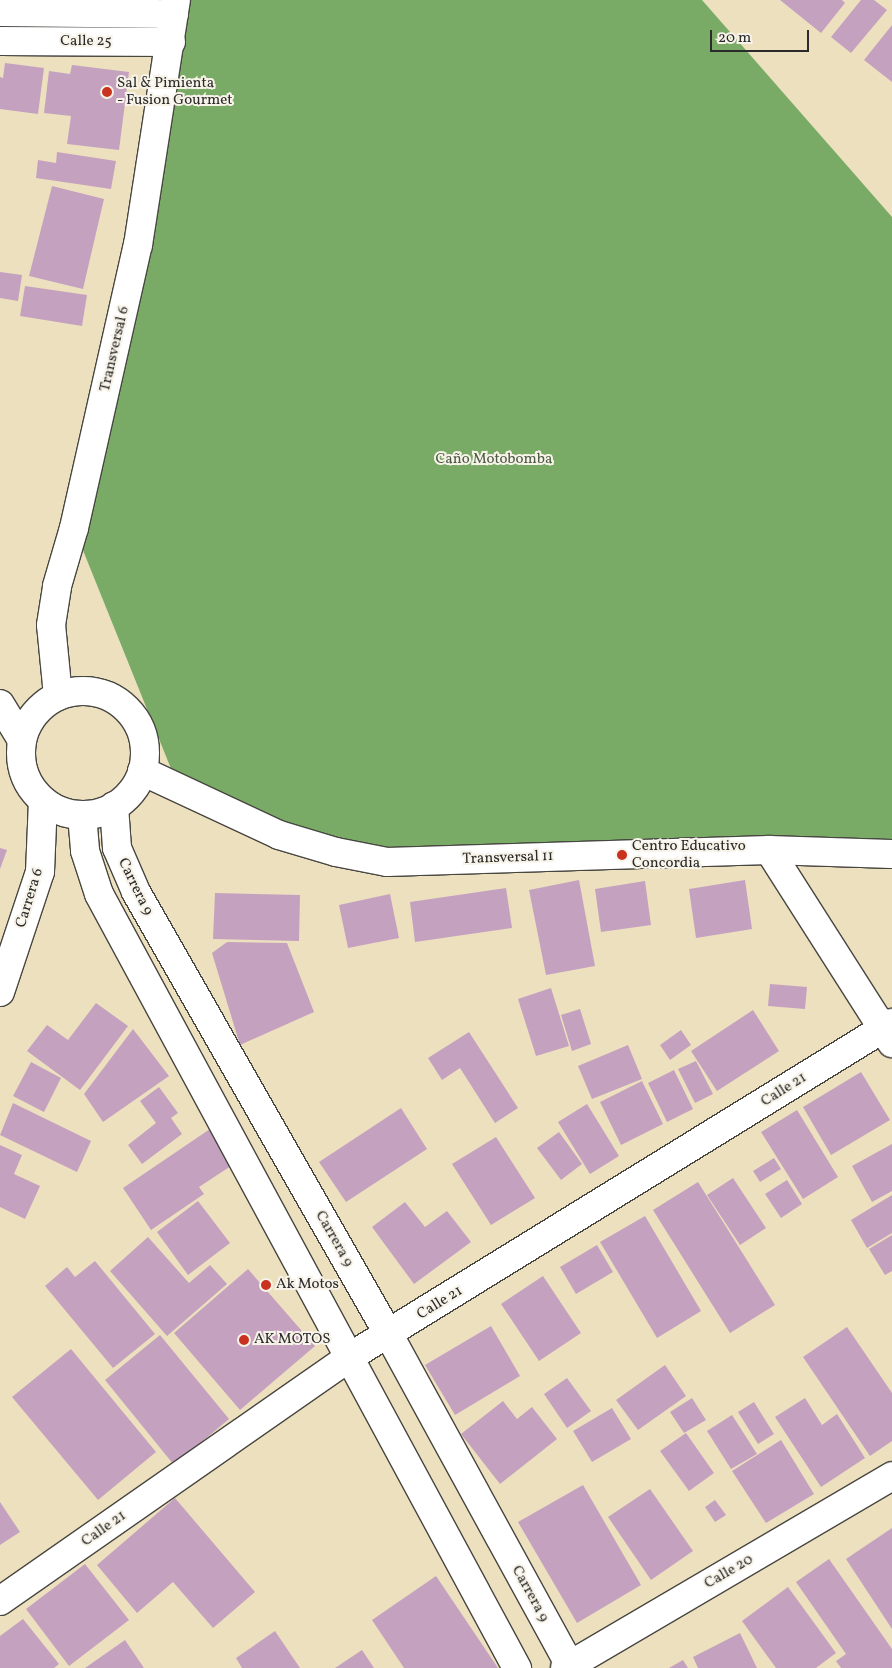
<!DOCTYPE html>
<html>
<head>
<meta charset="utf-8">
<style>
	body { margin:0 }
	#map { position:relative; width:892px; height:1668px; overflow:hidden; background:#ede0be; font-family:Vollkorn,serif }
	div>[style] { position:absolute }
	.forest>* { inset:0; background:#79ab66 }
	.building>* { inset:0; background:#c5a1c0 }
	.roads { filter:drop-shadow(1px 0 #484641) drop-shadow(-1px 0 #484641) drop-shadow(0 1px #484641) drop-shadow(0 -1px #484641) }
	.minor>* { height:28px; margin:-14px; padding:0 14px; transform-origin:14px; border-radius:14px; background:#fff }
	.minor>.ring { margin:-14px; padding:0; box-sizing:content-box; background:none; border:28px solid #fff; border-radius:50% }
	.dots>* { width:14px; height:14px; translate:-50% -50%; box-sizing:border-box; border:2px solid #f7f3e8; border-radius:50% }
	span { translate:-50% -50%; white-space:nowrap; text-align:center; line-height:1.15; -webkit-text-stroke:4px #f7f3e8; paint-order:stroke }
	.street-label { font-size:15px; color:#2b2b2b }
	.poi-label { font-size:15px; color:#2b2b2b }
	.left { translate:0 -50%; text-align:left }
	.park-label { font-size:15px; color:#4b5a41 }
	.scale { position:absolute; left:710px; top:30px; width:99px; height:22px; box-sizing:border-box; border:2px solid #2b2b2b; border-top:0; padding-left:6px; font-size:15px; line-height:18px; white-space:nowrap; color:#2b2b2b; -webkit-text-stroke:4px #f7f3e8; paint-order:stroke }
</style>
</head>
<body>
<div id="map">
	<div class="forest">
		<i style="clip-path:polygon(176px 0,702px 0,892px 217px,892px 861px,387px 862px,180px 791px,74px 528px)"></i>
	</div>
	<div class="building">
		<i style="clip-path:polygon(780px 0,842px 0,845px 3px,821px 33px)"></i>
		<i style="clip-path:polygon(861px 0,874px 0,887px 10px,851px 53px,831px 37px)"></i>
		<i style="clip-path:polygon(892px 25px,892px 82px,864px 60px)"></i>
		<i style="clip-path:polygon(5px 63px,44px 68px,38px 114px,0 109px,0 77px,3px 78px)"></i>
		<i style="clip-path:polygon(72px 65px,129px 72px,119px 150px,67px 144px,71px 116px,44px 113px,49px 71px,70px 74px)"></i>
		<i style="clip-path:polygon(57px 152px,116px 161px,111px 189px,36px 178px,38px 160px,56px 163px)"></i>
		<i style="clip-path:polygon(52px 186px,104px 199px,83px 289px,29px 276px)"></i>
		<i style="clip-path:polygon(0 272px,22px 275px,18px 301px,0 298px)"></i>
		<i style="clip-path:polygon(25px 286px,87px 295px,82px 326px,20px 316px)"></i>
		<i style="clip-path:polygon(0 848px,7px 850px,0 869px)"></i>
		<i style="clip-path:polygon(579px 880px,595px 966px,546px 975px,529px 890px)"></i>
		<i style="clip-path:polygon(745px 880px,752px 929px,696px 938px,689px 889px)"></i>
		<i style="clip-path:polygon(645px 881px,651px 925px,601px 932px,595px 889px)"></i>
		<i style="clip-path:polygon(506px 888px,512px 928px,415px 942px,410px 902px)"></i>
		<i style="clip-path:polygon(215px 893px,300px 895px,299px 941px,213px 939px)"></i>
		<i style="clip-path:polygon(390px 894px,399px 938px,348px 948px,339px 905px)"></i>
		<i style="clip-path:polygon(227px 942px,287px 943px,314px 1012px,240px 1045px,212px 953px)"></i>
		<i style="clip-path:polygon(770px 984px,807px 987px,805px 1009px,768px 1006px)"></i>
		<i style="clip-path:polygon(551px 988px,569px 1046px,536px 1056px,518px 999px)"></i>
		<i style="clip-path:polygon(96px 1003px,128px 1026px,80px 1090px,27px 1051px,47px 1025px,68px 1040px)"></i>
		<i style="clip-path:polygon(580px 1009px,591px 1044px,572px 1051px,561px 1015px)"></i>
		<i style="clip-path:polygon(753px 1010px,779px 1051px,717px 1091px,691px 1051px)"></i>
		<i style="clip-path:polygon(133px 1029px,169px 1076px,103px 1122px,84px 1094px)"></i>
		<i style="clip-path:polygon(681px 1030px,691px 1045px,670px 1060px,660px 1045px)"></i>
		<i style="clip-path:polygon(469px 1032px,518px 1108px,495px 1123px,460px 1068px,442px 1080px,428px 1058px)"></i>
		<i style="clip-path:polygon(628px 1045px,642px 1079px,592px 1099px,578px 1066px)"></i>
		<i style="clip-path:polygon(696px 1061px,713px 1094px,695px 1103px,678px 1069px)"></i>
		<i style="clip-path:polygon(31px 1062px,61px 1078px,44px 1112px,13px 1096px)"></i>
		<i style="clip-path:polygon(674px 1070px,693px 1109px,667px 1122px,648px 1083px)"></i>
		<i style="clip-path:polygon(861px 1072px,890px 1120px,831px 1155px,803px 1107px)"></i>
		<i style="clip-path:polygon(642px 1081px,663px 1124px,621px 1145px,600px 1102px)"></i>
		<i style="clip-path:polygon(159px 1087px,178px 1113px,171px 1118px,182px 1134px,142px 1164px,128px 1145px,156px 1123px,140px 1101px)"></i>
		<i style="clip-path:polygon(13px 1103px,91px 1141px,77px 1172px,0 1135px)"></i>
		<i style="clip-path:polygon(587px 1104px,619px 1156px,590px 1174px,558px 1122px)"></i>
		<i style="clip-path:polygon(401px 1108px,427px 1149px,346px 1202px,319px 1162px)"></i>
		<i style="clip-path:polygon(797px 1110px,838px 1177px,803px 1199px,761px 1132px)"></i>
		<i style="clip-path:polygon(210px 1129px,234px 1164px,199px 1187px,204px 1194px,151px 1230px,123px 1188px)"></i>
		<i style="clip-path:polygon(559px 1132px,582px 1164px,561px 1180px,537px 1148px)"></i>
		<i style="clip-path:polygon(496px 1137px,535px 1198px,491px 1225px,452px 1164px)"></i>
		<i style="clip-path:polygon(892px 1144px,892px 1191px,872px 1202px,852px 1166px)"></i>
		<i style="clip-path:polygon(0 1145px,22px 1155px,14px 1174px,40px 1186px,25px 1219px,0 1207px)"></i>
		<i style="clip-path:polygon(774px 1158px,781px 1169px,760px 1182px,753px 1171px)"></i>
		<i style="clip-path:polygon(733px 1178px,766px 1228px,740px 1245px,707px 1195px)"></i>
		<i style="clip-path:polygon(787px 1180px,802px 1204px,781px 1218px,765px 1194px)"></i>
		<i style="clip-path:polygon(698px 1182px,775px 1305px,730px 1333px,653px 1210px)"></i>
		<i style="clip-path:polygon(892px 1195px,892px 1233px,867px 1248px,851px 1220px)"></i>
		<i style="clip-path:polygon(198px 1201px,230px 1243px,188px 1275px,157px 1232px)"></i>
		<i style="clip-path:polygon(405px 1202px,425px 1227px,447px 1211px,471px 1242px,414px 1284px,372px 1227px)"></i>
		<i style="clip-path:polygon(645px 1216px,701px 1311px,657px 1338px,600px 1242px)"></i>
		<i style="clip-path:polygon(892px 1235px,892px 1271px,885px 1275px,869px 1249px)"></i>
		<i style="clip-path:polygon(148px 1237px,189px 1283px,210px 1265px,227px 1284px,167px 1336px,110px 1271px)"></i>
		<i style="clip-path:polygon(597px 1245px,613px 1272px,576px 1294px,560px 1267px)"></i>
		<i style="clip-path:polygon(95px 1261px,155px 1334px,113px 1368px,45px 1286px,67px 1267px,75px 1277px)"></i>
		<i style="clip-path:polygon(248px 1269px,315px 1346px,240px 1410px,174px 1333px)"></i>
		<i style="clip-path:polygon(543px 1276px,581px 1333px,539px 1361px,501px 1304px)"></i>
		<i style="clip-path:polygon(491px 1326px,520px 1376px,455px 1415px,425px 1365px)"></i>
		<i style="clip-path:polygon(847px 1327px,892px 1393px,892px 1441px,870px 1456px,803px 1357px)"></i>
		<i style="clip-path:polygon(160px 1335px,229px 1419px,174px 1465px,105px 1380px)"></i>
		<i style="clip-path:polygon(71px 1349px,156px 1452px,98px 1500px,12px 1397px)"></i>
		<i style="clip-path:polygon(665px 1365px,686px 1396px,638px 1430px,616px 1400px)"></i>
		<i style="clip-path:polygon(567px 1378px,591px 1411px,567px 1428px,544px 1394px)"></i>
		<i style="clip-path:polygon(692px 1398px,706px 1420px,684px 1433px,670px 1412px)"></i>
		<i style="clip-path:polygon(805px 1398px,822px 1425px,837px 1414px,865px 1458px,821px 1487px,775px 1417px)"></i>
		<i style="clip-path:polygon(503px 1401px,517px 1419px,532px 1407px,557px 1439px,500px 1484px,461px 1434px)"></i>
		<i style="clip-path:polygon(754px 1402px,774px 1434px,758px 1444px,738px 1412px)"></i>
		<i style="clip-path:polygon(612px 1408px,631px 1439px,592px 1462px,573px 1431px)"></i>
		<i style="clip-path:polygon(732px 1415px,757px 1454px,731px 1469px,707px 1431px)"></i>
		<i style="clip-path:polygon(686px 1433px,714px 1473px,689px 1491px,660px 1451px)"></i>
		<i style="clip-path:polygon(781px 1440px,814px 1494px,766px 1523px,732px 1471px)"></i>
		<i style="clip-path:polygon(583px 1485px,641px 1585px,577px 1623px,518px 1522px)"></i>
		<i style="clip-path:polygon(650px 1489px,693px 1551px,651px 1580px,608px 1517px)"></i>
		<i style="clip-path:polygon(175px 1498px,255px 1592px,213px 1628px,173px 1582px,137px 1613px,97px 1565px)"></i>
		<i style="clip-path:polygon(715px 1500px,726px 1515px,715px 1522px,705px 1507px)"></i>
		<i style="clip-path:polygon(0 1502px,20px 1532px,0 1545px)"></i>
		<i style="clip-path:polygon(892px 1528px,892px 1629px,846px 1559px)"></i>
		<i style="clip-path:polygon(829px 1559px,892px 1649px,892px 1668px,841px 1668px,836px 1661px,846px 1654px,796px 1582px)"></i>
		<i style="clip-path:polygon(85px 1564px,129px 1620px,69px 1666px,26px 1609px)"></i>
		<i style="clip-path:polygon(436px 1576px,498px 1668px,404px 1668px,372px 1620px)"></i>
		<i style="clip-path:polygon(788px 1587px,836px 1653px,816px 1668px,776px 1668px,742px 1621px)"></i>
		<i style="clip-path:polygon(23px 1619px,59px 1664px,54px 1668px,0 1668px,0 1636px)"></i>
		<i style="clip-path:polygon(275px 1631px,300px 1668px,242px 1668px,236px 1658px)"></i>
		<i style="clip-path:polygon(740px 1633px,757px 1668px,698px 1668px,693px 1657px)"></i>
		<i style="clip-path:polygon(125px 1640px,144px 1668px,85px 1668px)"></i>
		<i style="clip-path:polygon(362px 1650px,374px 1668px,335px 1668px)"></i>
		<i style="clip-path:polygon(683px 1660px,688px 1668px,669px 1668px)"></i>
	</div>
	<div class="roads">
		<div class="minor">
			<i style="left:0;top:12px;width:174px;rotate:0.7deg"></i>
			<i style="left:0;top:41px;width:171px;rotate:0.3deg"></i>
			<i class="ring" style="left:21px;top:691px;width:96px;height:96px"></i>
			<i style="left:58px;top:696px;width:71px;rotate:-95.6deg"></i>
			<i style="left:51px;top:625px;width:39px;rotate:-81deg"></i>
			<i style="left:57px;top:586px;width:60px;rotate:-73.7deg"></i>
			<i style="left:74px;top:528px;width:290px;rotate:-77.3deg"></i>
			<i style="left:138px;top:245px;width:248px;rotate:-81.2deg"></i>
			<i style="left:0;top:704px;width:42px;rotate:58.6deg"></i>
			<i style="left:142px;top:771px;width:151px;rotate:25deg"></i>
			<i style="left:279px;top:835px;width:59px;rotate:16.6deg"></i>
			<i style="left:336px;top:852px;width:52px;rotate:11.1deg"></i>
			<i style="left:387px;top:862px;width:382px;rotate:-1.8deg"></i>
			<i style="left:769px;top:850px;width:123px;rotate:1.9deg"></i>
			<i style="left:114px;top:806px;width:42px;rotate:85.9deg"></i>
			<i style="left:117px;top:848px;width:48px;rotate:66.6deg"></i>
			<i style="left:136px;top:892px;width:510px;rotate:60.27deg"></i>
			<i style="left:389px;top:1335px;width:379px;rotate:61.3deg"></i>
			<i style="left:82px;top:815px;width:36px;rotate:85deg"></i>
			<i style="left:85px;top:851px;width:45px;rotate:72deg"></i>
			<i style="left:99px;top:894px;width:880px;rotate:61.63deg"></i>
			<i style="left:769px;top:850px;width:229px;rotate:57.5deg"></i>
			<i style="left:0;top:992px;width:126px;rotate:-71.6deg"></i>
			<i style="left:40px;top:872px;width:71px;rotate:-87.6deg"></i>
			<i style="left:0;top:1601px;width:424px;rotate:-34.9deg"></i>
			<i style="left:348px;top:1358px;width:639px;rotate:-31.63deg"></i>
			<i style="left:565px;top:1668px;width:379px;rotate:-30.4deg"></i>
		</div>
	</div>
	<div class="dots">
		<i style="left:107px;top:92px;background:#c8321e"></i>
		<i style="left:622px;top:855px;background:#c8321e"></i>
		<i style="left:266px;top:1285px;background:#c8321e"></i>
		<i style="left:244px;top:1340px;background:#c8321e"></i>
	</div>
	<div class="street-label">
		<span style="left:86px;top:42px">Calle 25</span>
		<span style="left:115px;top:349px;rotate:-77deg">Transversal 6</span>
		<span style="left:508px;top:858px;rotate:-2deg">Transversal 11</span>
		<span style="left:135px;top:887px;rotate:64deg">Carrera 9</span>
		<span style="left:30px;top:898px;rotate:-73deg">Carrera 6</span>
		<span style="left:784px;top:1090px;rotate:-32deg">Calle 21</span>
		<span style="left:334px;top:1239px;rotate:60deg">Carrera 9</span>
		<span style="left:440px;top:1303px;rotate:-32deg">Calle 21</span>
		<span style="left:104px;top:1529px;rotate:-35deg">Calle 21</span>
		<span style="left:729px;top:1572px;rotate:-30deg">Calle 20</span>
		<span style="left:530px;top:1594px;rotate:61deg">Carrera 9</span>
	</div>
	<div class="poi-label">
		<span class="left" style="left:117px;top:92px">Sal &amp; Pimienta<br>- Fusion Gourmet</span>
		<span class="left" style="left:632px;top:855px">Centro Educativo<br>Concordia</span>
		<span class="left" style="left:276px;top:1285px">Ak Motos</span>
		<span class="left" style="left:254px;top:1340px">AK MOTOS</span>
	</div>
	<div class="park-label">
		<span style="left:494px;top:460px">Caño Motobomba</span>
	</div>
	<div class="scale">20 m</div>
</div>
</body>
</html>
